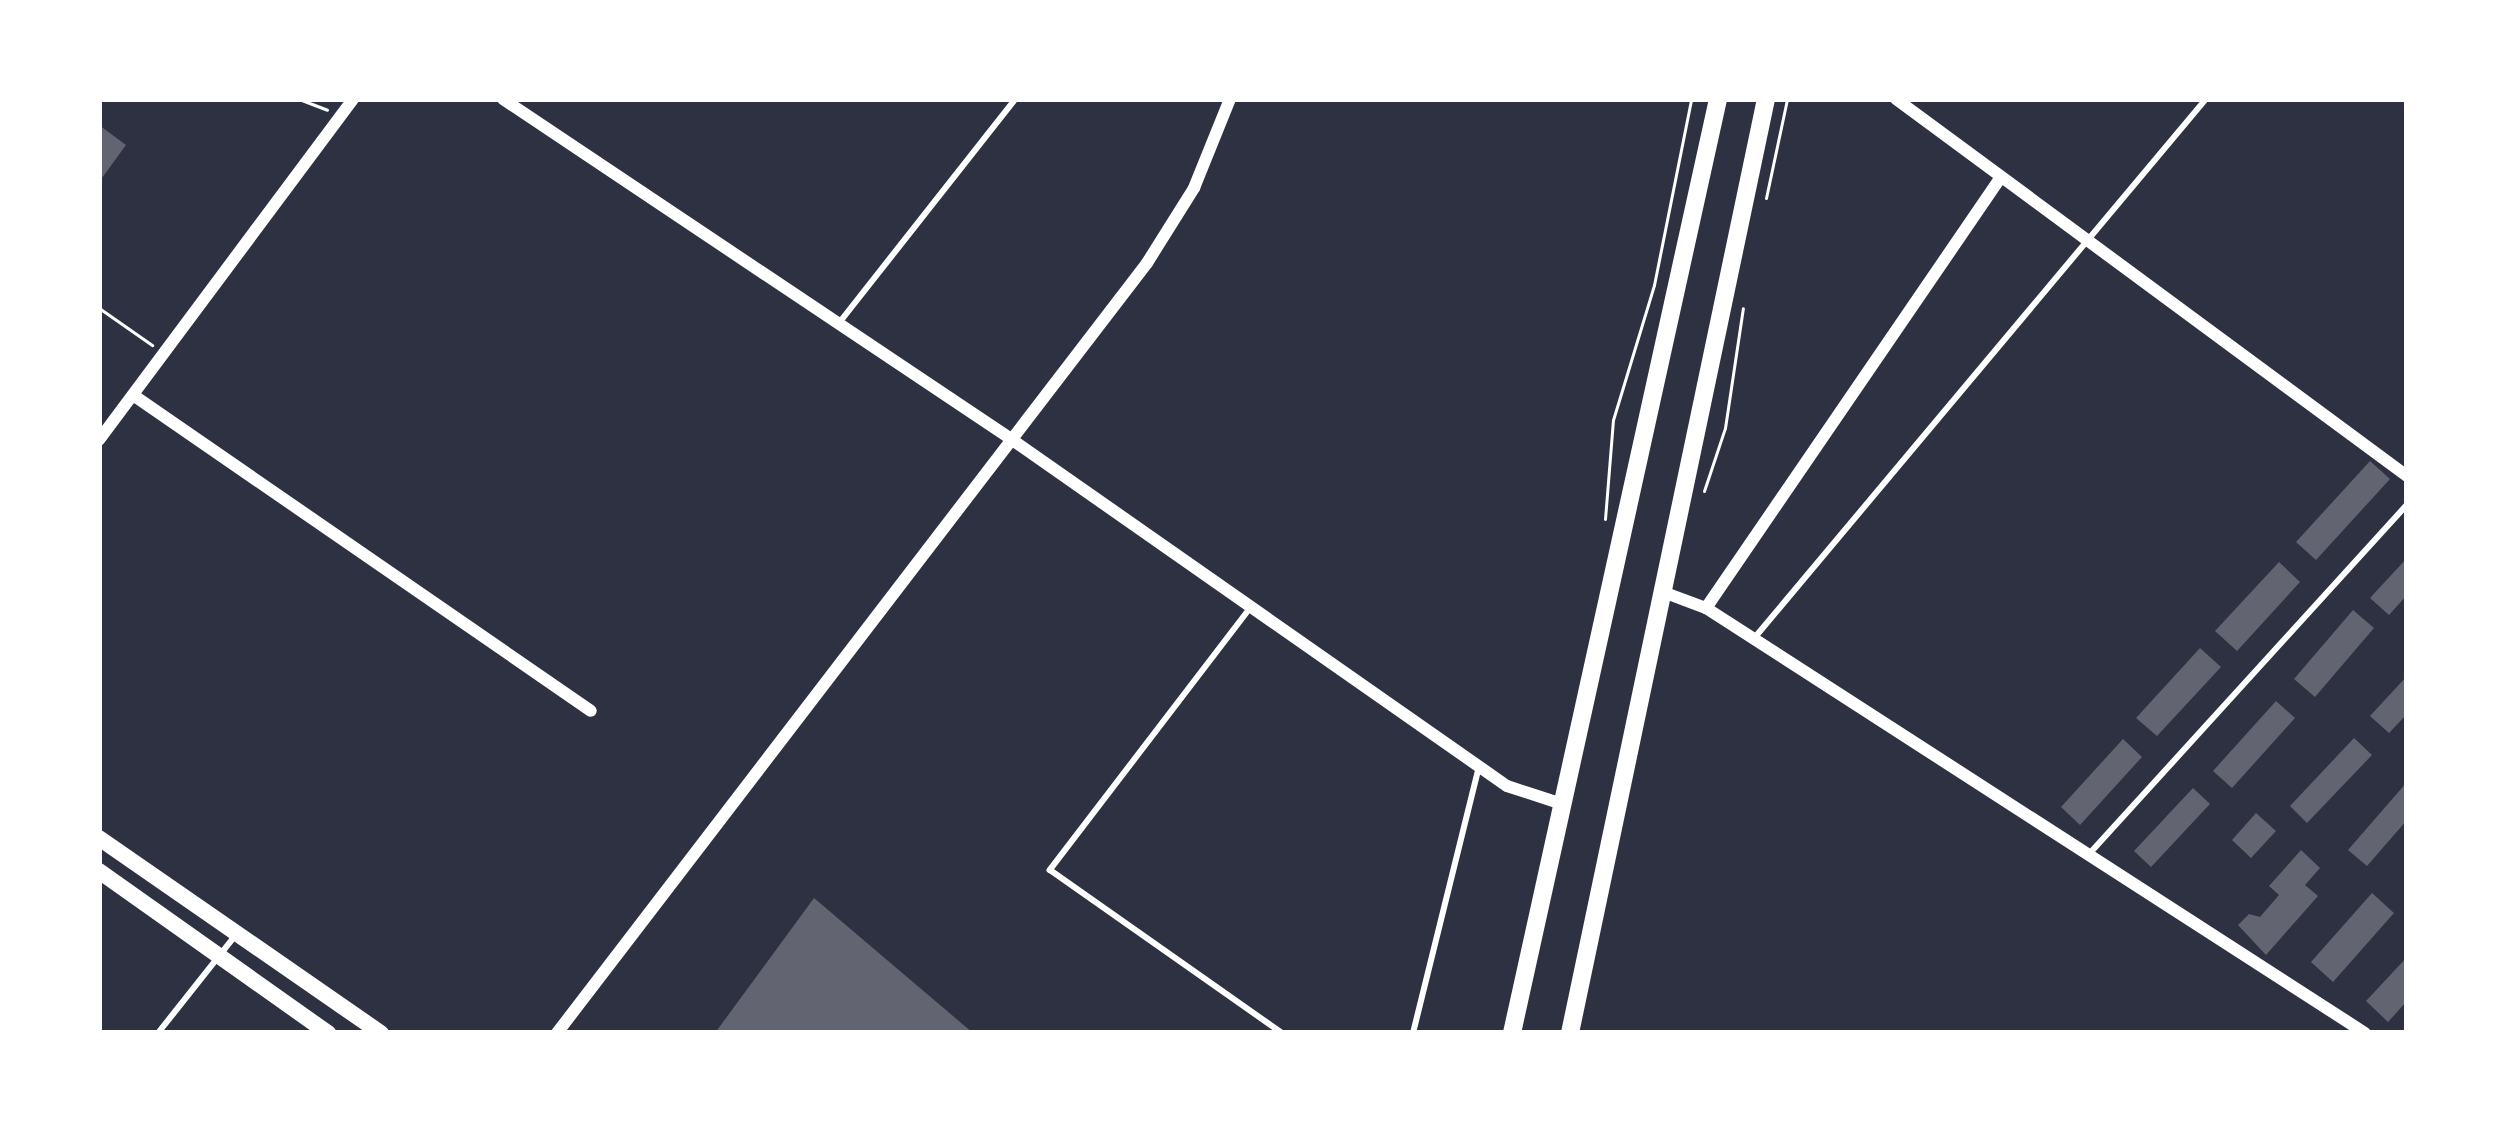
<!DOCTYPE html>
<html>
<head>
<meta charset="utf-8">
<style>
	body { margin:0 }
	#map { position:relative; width:2506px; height:1132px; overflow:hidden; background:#2d3142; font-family:"Work Sans",sans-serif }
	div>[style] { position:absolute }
	.building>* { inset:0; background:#626471 }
	.path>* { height:3px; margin:-1.5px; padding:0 1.5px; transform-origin:1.5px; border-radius:1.5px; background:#fff }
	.service>* { height:6px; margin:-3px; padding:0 3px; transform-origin:3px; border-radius:3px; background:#fff }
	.minor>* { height:12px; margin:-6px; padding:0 6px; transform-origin:6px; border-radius:6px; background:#fff }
	.secondary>* { height:16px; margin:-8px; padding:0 8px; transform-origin:8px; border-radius:8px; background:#fff }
	.primary>* { height:18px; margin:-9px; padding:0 9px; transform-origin:9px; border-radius:9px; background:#fff }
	span { translate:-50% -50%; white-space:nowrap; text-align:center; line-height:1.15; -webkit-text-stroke:12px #fff; paint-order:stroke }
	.frame { position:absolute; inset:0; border:102px solid #fff; pointer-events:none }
</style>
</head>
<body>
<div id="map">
	<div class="building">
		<i style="clip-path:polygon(99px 125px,126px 145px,99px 182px)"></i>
		<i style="clip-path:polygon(2370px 461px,2390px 479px,2316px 560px,2296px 542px)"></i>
		<i style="clip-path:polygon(2407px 558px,2407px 595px,2389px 615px,2370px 598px)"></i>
		<i style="clip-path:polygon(2279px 562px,2300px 582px,2237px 651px,2215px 631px)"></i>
		<i style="clip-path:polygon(2353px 610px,2374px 628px,2315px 697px,2294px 679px)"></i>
		<i style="clip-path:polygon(2200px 648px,2221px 667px,2157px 736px,2136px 718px)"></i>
		<i style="clip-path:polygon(2407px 676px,2407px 714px,2389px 733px,2370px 716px)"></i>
		<i style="clip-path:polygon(2276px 701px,2295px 718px,2232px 788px,2213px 771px)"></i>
		<i style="clip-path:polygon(2354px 738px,2372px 755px,2307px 823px,2290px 806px)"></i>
		<i style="clip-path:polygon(2123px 739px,2142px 757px,2080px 825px,2061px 807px)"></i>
		<i style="clip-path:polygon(2407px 782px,2407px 820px,2367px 866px,2348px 850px)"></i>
		<i style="clip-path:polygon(2193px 788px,2210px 804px,2151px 867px,2134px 851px)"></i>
		<i style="clip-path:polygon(2256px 813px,2276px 831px,2251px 858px,2232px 840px)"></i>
		<i style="clip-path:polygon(2301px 850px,2320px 868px,2305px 885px,2318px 896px,2266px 955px,2238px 925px,2249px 914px,2260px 917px,2279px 895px,2269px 886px)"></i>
		<i style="clip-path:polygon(2372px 893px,2394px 913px,2333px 982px,2311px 962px)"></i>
		<i style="clip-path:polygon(814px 898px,973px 1033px,715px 1033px)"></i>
		<i style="clip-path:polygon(2407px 957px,2407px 1001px,2388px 1022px,2366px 1001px)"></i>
	</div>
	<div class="path">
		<i style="left:299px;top:99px;width:30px;rotate:21deg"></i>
		<i style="left:1766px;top:198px;width:101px;rotate:-78deg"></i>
		<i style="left:99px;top:308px;width:65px;rotate:34.9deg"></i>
		<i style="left:1704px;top:491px;width:66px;rotate:-71.6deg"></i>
		<i style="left:1725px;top:428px;width:121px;rotate:-81.5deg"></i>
		<i style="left:1605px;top:519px;width:99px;rotate:-85.4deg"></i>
		<i style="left:1613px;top:420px;width:141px;rotate:-73.1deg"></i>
		<i style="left:1654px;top:285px;width:190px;rotate:-78.7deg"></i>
	</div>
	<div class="service">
		<i style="left:839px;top:323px;width:285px;rotate:-51.8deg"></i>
		<i style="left:1250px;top:608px;width:330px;rotate:127.4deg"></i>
		<i style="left:1050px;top:870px;width:284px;rotate:35.1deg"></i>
		<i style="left:1756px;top:636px;width:701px;rotate:-50.04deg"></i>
		<i style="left:2090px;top:853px;width:471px;rotate:-47.7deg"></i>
		<i style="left:158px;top:1033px;width:122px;rotate:-51.6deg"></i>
		<i style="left:1413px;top:1033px;width:271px;rotate:-76.1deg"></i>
	</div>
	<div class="minor">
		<i style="left:503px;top:99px;width:611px;rotate:33.79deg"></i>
		<i style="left:1011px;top:439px;width:605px;rotate:34.98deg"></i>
		<i style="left:1507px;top:786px;width:58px;rotate:18.1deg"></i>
		<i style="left:1896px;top:99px;width:635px;rotate:36.42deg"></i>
		<i style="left:133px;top:395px;width:556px;rotate:34.6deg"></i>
		<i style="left:99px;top:440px;width:425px;rotate:-53.3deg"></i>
		<i style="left:1663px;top:592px;width:46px;rotate:20.4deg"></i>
		<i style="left:1706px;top:608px;width:784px;rotate:32.82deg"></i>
		<i style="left:1706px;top:608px;width:519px;rotate:-55.61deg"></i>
		<i style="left:557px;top:1033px;width:970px;rotate:-52.54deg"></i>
		<i style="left:1147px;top:263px;width:89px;rotate:-57.9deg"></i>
		<i style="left:1194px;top:188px;width:96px;rotate:-68deg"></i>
	</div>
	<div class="secondary">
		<i style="left:99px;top:838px;width:343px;rotate:34.7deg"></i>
		<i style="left:99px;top:871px;width:281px;rotate:35.3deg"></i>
	</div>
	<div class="primary">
		<i style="left:1512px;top:1033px;width:956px;rotate:-77.56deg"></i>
		<i style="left:1570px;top:1033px;width:954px;rotate:-78.15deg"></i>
	</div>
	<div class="frame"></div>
</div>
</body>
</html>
